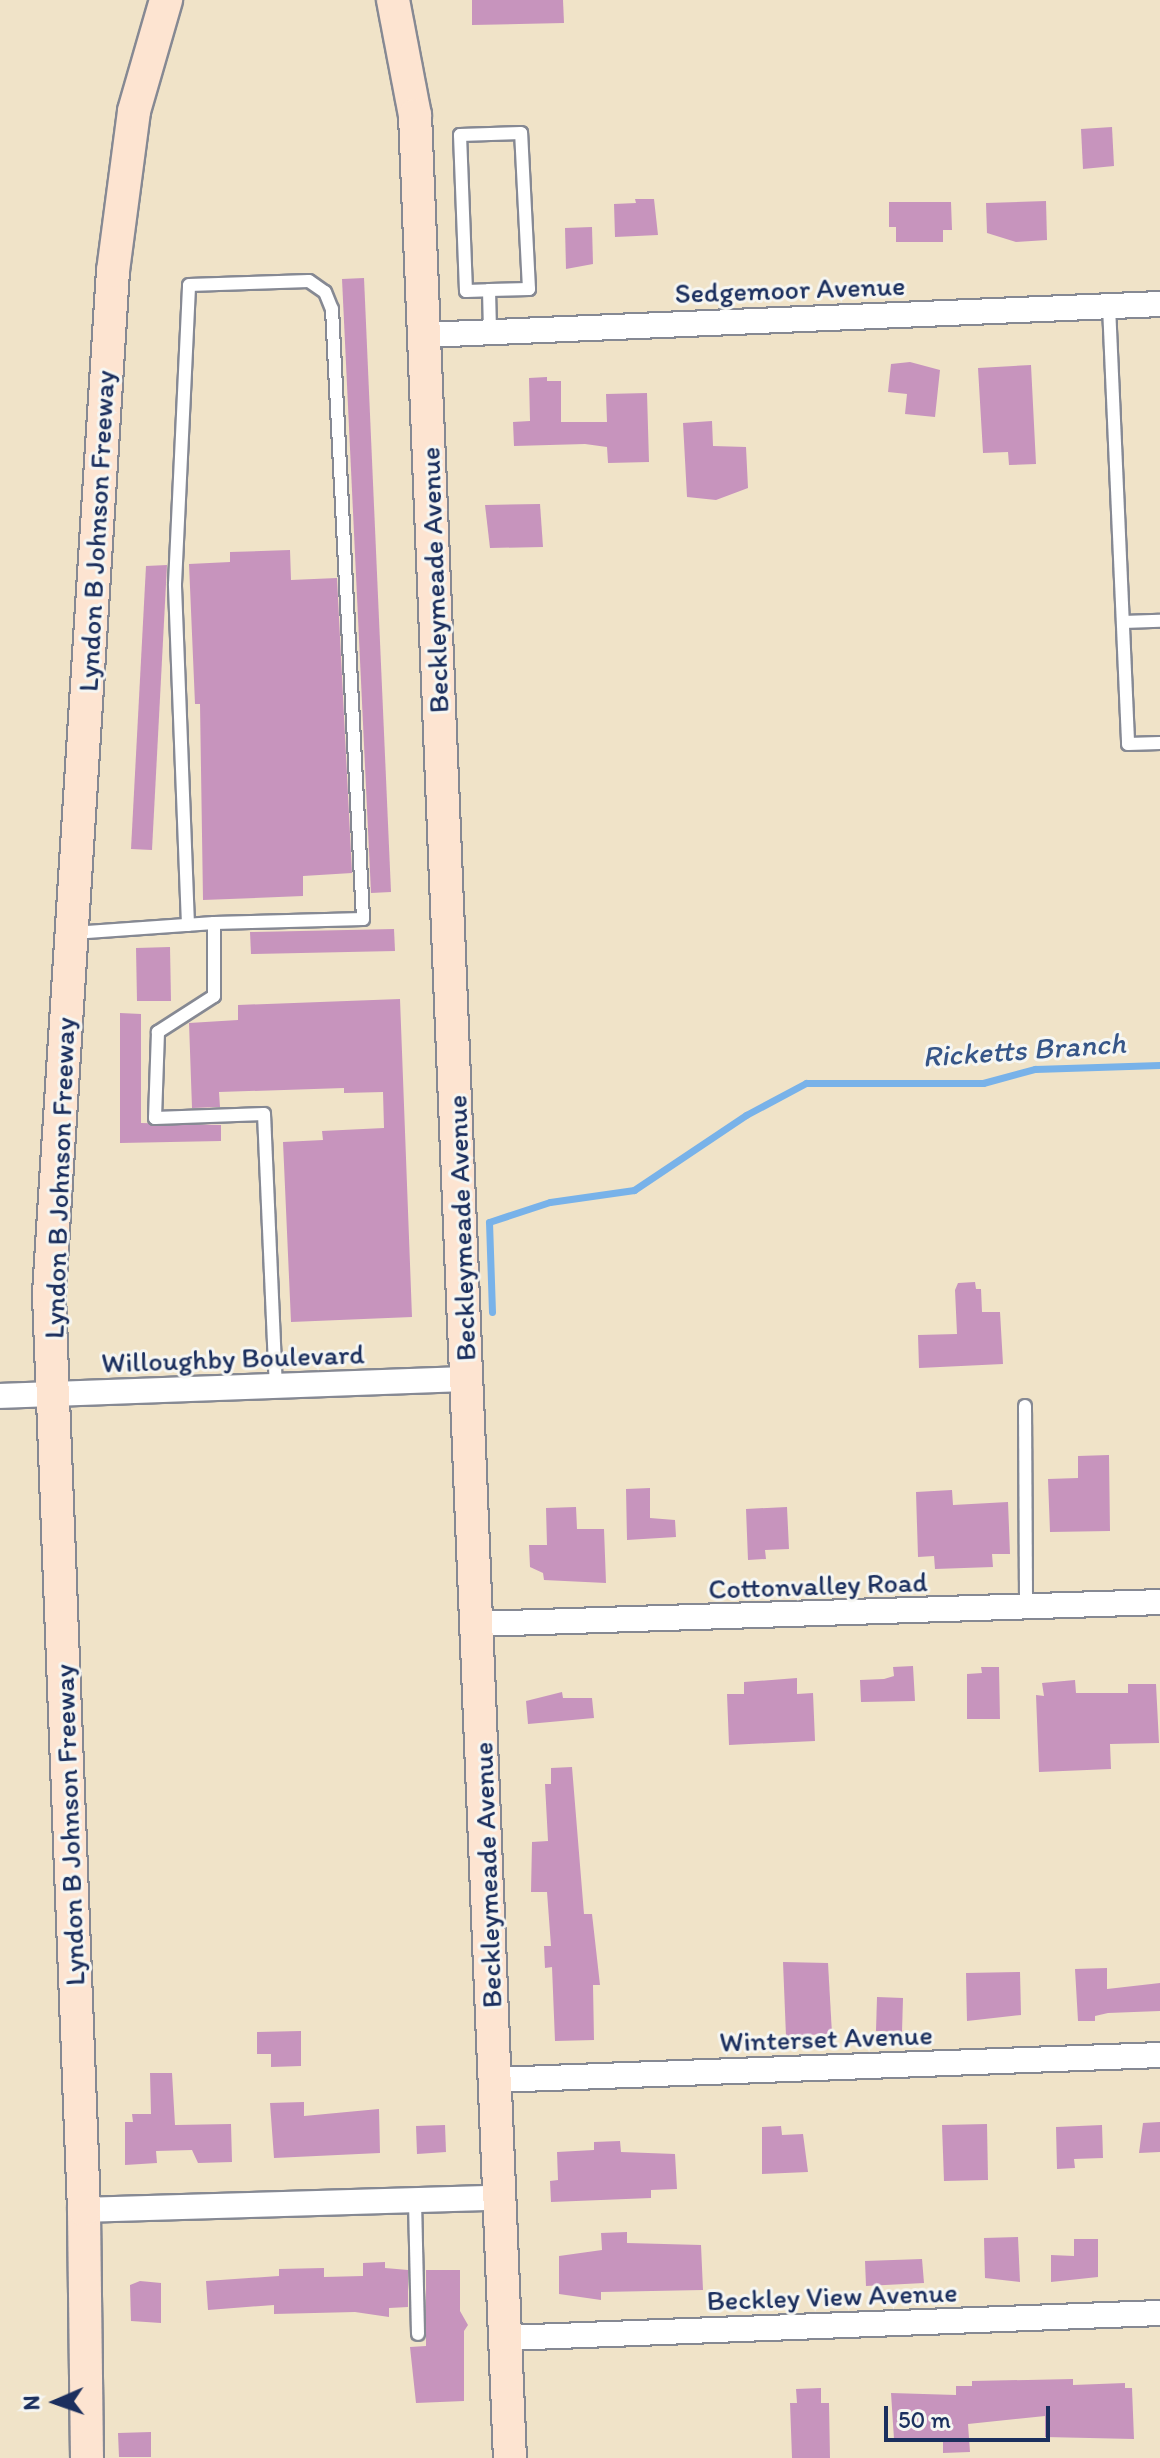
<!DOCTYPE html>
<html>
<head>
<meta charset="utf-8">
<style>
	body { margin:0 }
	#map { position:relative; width:1160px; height:2458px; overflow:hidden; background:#f0e3c8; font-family:Itim,sans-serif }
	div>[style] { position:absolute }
	.stream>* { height:7px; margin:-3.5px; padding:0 3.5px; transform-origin:3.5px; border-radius:3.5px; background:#78b2e9 }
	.building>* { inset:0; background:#c794bd }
	.roads { filter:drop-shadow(2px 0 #868993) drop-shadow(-2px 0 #868993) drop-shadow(0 2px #868993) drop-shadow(0 -2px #868993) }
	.lane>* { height:12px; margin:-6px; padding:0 6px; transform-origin:6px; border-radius:6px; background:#fff }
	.street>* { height:24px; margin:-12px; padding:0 12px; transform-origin:12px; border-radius:12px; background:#fff }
	.secondary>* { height:32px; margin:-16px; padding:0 16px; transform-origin:16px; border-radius:16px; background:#fde4d1 }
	span { translate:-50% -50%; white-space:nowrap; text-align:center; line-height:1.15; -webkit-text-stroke:6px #f6f6f2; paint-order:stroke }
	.street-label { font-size:28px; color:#1b2f5e }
	.water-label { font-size:30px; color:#375688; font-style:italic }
	.north { position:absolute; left:16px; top:2362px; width:80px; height:80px; -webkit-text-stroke:6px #f6f6f2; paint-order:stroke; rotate:268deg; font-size:22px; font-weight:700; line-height:32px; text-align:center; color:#1b2f5e }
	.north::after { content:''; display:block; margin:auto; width:28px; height:36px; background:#1b2f5e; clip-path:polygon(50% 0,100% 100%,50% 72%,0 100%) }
	.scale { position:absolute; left:884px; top:2406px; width:166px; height:36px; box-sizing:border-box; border:4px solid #1b2f5e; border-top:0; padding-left:10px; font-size:24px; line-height:28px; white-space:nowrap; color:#1b2f5e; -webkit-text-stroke:6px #f6f6f2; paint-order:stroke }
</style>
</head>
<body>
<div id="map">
	<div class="stream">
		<i style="left:492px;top:1312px;width:90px;rotate:-91.9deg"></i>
		<i style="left:489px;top:1222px;width:64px;rotate:-18.2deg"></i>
		<i style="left:550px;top:1202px;width:85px;rotate:-8.1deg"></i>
		<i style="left:634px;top:1190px;width:135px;rotate:-33.8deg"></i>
		<i style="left:746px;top:1115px;width:68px;rotate:-28.1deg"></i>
		<i style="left:806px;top:1083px;width:177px"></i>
		<i style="left:983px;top:1083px;width:54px;rotate:-15.1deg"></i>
		<i style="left:1035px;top:1069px;width:125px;rotate:-1.8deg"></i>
	</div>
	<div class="building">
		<i style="clip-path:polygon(472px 0,563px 0,564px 23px,472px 25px)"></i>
		<i style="clip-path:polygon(1112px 127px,1114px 166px,1083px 169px,1081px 129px)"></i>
		<i style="clip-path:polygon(635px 199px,654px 199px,658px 235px,615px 237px,614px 204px,636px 203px)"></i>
		<i style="clip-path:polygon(1046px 201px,1047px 240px,1016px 242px,987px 233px,986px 203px)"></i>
		<i style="clip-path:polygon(889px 202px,951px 202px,952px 230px,943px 230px,943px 242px,896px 242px,896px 227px,889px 227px)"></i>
		<i style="clip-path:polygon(592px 227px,593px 264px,566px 269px,565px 228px)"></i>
		<i style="clip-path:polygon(364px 278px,391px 892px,371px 893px,342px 279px)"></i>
		<i style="clip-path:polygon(910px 362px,940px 370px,935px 417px,905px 414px,907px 394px,888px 392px,891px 364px)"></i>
		<i style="clip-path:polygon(1031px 365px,1036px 464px,1009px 465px,1008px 452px,983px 453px,978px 368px)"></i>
		<i style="clip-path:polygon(547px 377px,547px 381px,561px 381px,561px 422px,607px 422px,606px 394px,647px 393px,649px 462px,608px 463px,607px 447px,585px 444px,514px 446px,513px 422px,530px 421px,529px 378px)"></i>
		<i style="clip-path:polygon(712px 421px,713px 446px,746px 447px,748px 488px,716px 500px,687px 497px,683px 423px)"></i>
		<i style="clip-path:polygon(540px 504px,543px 547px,490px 548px,485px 505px)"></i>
		<i style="clip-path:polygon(290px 550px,291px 580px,337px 578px,352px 873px,303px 876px,303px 896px,203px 900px,200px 704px,195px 704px,189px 564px,230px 562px,230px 552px)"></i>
		<i style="clip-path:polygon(167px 565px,152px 850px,131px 849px,146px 566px)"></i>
		<i style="clip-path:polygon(394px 929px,395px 951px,251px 954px,250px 932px)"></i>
		<i style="clip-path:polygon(170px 947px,171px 1001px,137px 1001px,136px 948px)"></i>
		<i style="clip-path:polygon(400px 999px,412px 1317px,291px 1322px,283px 1142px,323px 1140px,322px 1131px,384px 1128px,383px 1092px,344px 1093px,344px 1088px,219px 1092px,220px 1107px,192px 1108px,189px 1023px,238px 1020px,238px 1005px)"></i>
		<i style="clip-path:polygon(120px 1013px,141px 1014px,141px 1123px,221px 1125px,221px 1141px,120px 1143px)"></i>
		<i style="clip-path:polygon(975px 1282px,976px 1289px,981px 1289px,982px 1312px,1000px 1312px,1003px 1364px,919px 1368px,918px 1335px,957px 1334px,955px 1290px,958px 1283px)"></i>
		<i style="clip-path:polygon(1109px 1455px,1110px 1531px,1050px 1532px,1048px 1479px,1078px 1478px,1078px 1456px)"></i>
		<i style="clip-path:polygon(650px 1488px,650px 1518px,675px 1520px,676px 1537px,627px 1540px,626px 1489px)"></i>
		<i style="clip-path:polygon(952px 1490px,953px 1505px,1008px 1502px,1010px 1554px,992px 1554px,993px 1567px,935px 1569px,934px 1556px,918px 1557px,916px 1492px)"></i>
		<i style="clip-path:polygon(576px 1507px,577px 1529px,604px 1529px,606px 1583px,544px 1580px,543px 1573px,530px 1567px,529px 1545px,547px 1545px,546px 1508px)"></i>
		<i style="clip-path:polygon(787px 1507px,789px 1549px,765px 1550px,766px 1559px,748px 1560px,746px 1509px)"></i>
		<i style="clip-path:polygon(913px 1666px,915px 1701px,861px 1702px,860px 1680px,884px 1679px,894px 1676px,893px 1667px)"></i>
		<i style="clip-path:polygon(981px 1667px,999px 1667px,1000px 1719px,967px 1719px,967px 1674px,982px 1673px)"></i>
		<i style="clip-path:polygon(797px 1678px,797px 1694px,813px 1693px,815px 1741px,729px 1745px,727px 1694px,744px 1694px,744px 1682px)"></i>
		<i style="clip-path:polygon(1075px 1680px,1076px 1693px,1128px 1693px,1128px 1684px,1156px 1684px,1159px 1743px,1110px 1744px,1111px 1769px,1039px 1772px,1036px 1695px,1044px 1696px,1042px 1683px)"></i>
		<i style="clip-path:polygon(562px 1692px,563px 1698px,592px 1698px,594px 1718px,528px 1724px,526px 1701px)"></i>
		<i style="clip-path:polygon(572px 1767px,584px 1914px,592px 1914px,600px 1985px,593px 1985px,594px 2040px,555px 2041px,552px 1967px,545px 1968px,544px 1946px,551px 1946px,547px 1892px,531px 1892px,532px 1842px,548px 1841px,545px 1784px,551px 1784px,551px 1768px)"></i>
		<i style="clip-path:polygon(783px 1962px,828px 1963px,832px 2034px,786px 2036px)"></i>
		<i style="clip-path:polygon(1107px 1968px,1107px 1989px,1160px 1983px,1160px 2011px,1108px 2013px,1095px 2016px,1095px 2021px,1078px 2021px,1075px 1969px)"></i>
		<i style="clip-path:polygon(1020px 1972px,1021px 2015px,967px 2021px,966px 1973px)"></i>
		<i style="clip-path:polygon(877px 1997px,903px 1998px,902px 2032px,876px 2031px)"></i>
		<i style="clip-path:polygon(301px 2031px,301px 2066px,271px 2067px,271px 2054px,257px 2054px,257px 2032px)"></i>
		<i style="clip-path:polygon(150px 2073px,172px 2073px,175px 2125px,231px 2124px,232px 2162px,198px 2163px,192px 2150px,156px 2151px,157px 2163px,125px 2165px,125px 2122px,133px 2122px,132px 2114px,151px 2114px)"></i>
		<i style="clip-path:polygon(304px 2102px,304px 2116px,379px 2109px,380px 2153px,274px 2158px,270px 2103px)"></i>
		<i style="clip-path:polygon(1160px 2122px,1160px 2152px,1139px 2153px,1143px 2123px)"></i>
		<i style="clip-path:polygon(987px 2124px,988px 2180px,944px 2181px,942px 2125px)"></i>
		<i style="clip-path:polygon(445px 2125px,446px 2152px,417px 2154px,416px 2126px)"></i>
		<i style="clip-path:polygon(1102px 2125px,1103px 2158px,1074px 2159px,1075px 2168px,1057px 2169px,1056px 2127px)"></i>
		<i style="clip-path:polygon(781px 2126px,782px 2135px,803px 2134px,808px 2172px,762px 2174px,762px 2127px)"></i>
		<i style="clip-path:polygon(620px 2141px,621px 2152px,675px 2154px,677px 2189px,651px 2190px,651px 2198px,551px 2202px,550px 2181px,558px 2180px,557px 2152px,594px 2150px,594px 2142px)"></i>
		<i style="clip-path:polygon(627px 2232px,627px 2243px,701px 2245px,703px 2290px,601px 2292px,601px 2300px,559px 2294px,559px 2256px,602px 2250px,601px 2233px)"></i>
		<i style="clip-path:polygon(1018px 2237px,1020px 2282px,985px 2278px,984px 2238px)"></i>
		<i style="clip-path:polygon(1074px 2239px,1098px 2239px,1098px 2277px,1051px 2282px,1051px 2255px,1074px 2256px)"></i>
		<i style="clip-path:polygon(922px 2259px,924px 2283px,866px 2286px,865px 2261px)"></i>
		<i style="clip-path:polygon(385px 2262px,385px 2268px,408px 2270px,408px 2307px,389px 2308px,389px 2317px,355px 2312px,274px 2314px,274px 2305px,208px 2310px,206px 2281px,279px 2276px,279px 2269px,324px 2268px,324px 2277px,363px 2276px,363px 2263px)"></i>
		<i style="clip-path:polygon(426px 2270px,460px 2270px,460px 2311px,468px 2325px,464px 2331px,464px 2401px,416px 2403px,410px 2347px,426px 2346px)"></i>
		<i style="clip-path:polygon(140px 2281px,161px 2283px,161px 2323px,131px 2321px,130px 2285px)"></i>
		<i style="clip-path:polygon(1073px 2379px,1073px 2385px,1125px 2383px,1125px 2388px,1132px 2388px,1134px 2439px,1045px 2437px,1045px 2416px,968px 2424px,970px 2452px,943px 2453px,943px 2439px,894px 2439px,891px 2393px,956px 2395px,956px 2386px,972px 2386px,972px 2381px)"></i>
		<i style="clip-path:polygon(821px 2388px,821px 2403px,829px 2403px,830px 2458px,792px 2458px,790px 2403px,797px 2403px,796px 2389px)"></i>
		<i style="clip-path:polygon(151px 2432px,151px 2457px,119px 2457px,118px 2433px)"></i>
	</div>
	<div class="roads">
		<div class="lane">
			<i style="left:489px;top:290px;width:40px;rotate:-1.4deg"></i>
			<i style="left:529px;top:289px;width:156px;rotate:-92.9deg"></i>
			<i style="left:521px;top:133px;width:61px;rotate:178.1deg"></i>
			<i style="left:460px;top:135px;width:156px;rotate:87.8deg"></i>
			<i style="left:466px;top:291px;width:23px;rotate:-2deg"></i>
			<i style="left:489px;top:290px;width:42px;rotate:88.6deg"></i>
			<i style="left:1109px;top:306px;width:438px;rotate:87.5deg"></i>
			<i style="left:1128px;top:744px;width:32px;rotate:-2deg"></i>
			<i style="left:1123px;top:622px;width:37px;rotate:-2deg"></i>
			<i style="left:188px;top:925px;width:341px;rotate:-92.2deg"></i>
			<i style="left:175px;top:584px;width:299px;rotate:-87.3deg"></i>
			<i style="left:189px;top:285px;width:120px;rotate:-1.9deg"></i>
			<i style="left:309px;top:281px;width:19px;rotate:35deg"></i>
			<i style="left:325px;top:292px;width:18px;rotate:68deg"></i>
			<i style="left:332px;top:309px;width:611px;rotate:87.09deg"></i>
			<i style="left:363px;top:919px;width:149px;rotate:178.5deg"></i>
			<i style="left:73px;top:933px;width:141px;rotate:-4.1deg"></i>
			<i style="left:214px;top:923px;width:73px;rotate:90deg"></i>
			<i style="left:214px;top:996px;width:67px;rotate:147.3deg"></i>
			<i style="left:158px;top:1032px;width:86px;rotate:92deg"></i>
			<i style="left:155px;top:1118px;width:109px;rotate:-2.1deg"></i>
			<i style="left:264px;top:1114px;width:272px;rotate:87.5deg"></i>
			<i style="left:1025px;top:1406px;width:204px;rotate:89.7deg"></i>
			<i style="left:415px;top:2201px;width:133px;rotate:88.7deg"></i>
		</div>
		<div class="street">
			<i style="left:424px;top:335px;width:737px;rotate:-2.41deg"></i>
			<i style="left:0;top:1396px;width:467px;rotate:-2.1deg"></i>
			<i style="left:477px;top:1624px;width:683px;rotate:-1.84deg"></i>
			<i style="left:495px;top:2080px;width:665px;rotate:-2.15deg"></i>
			<i style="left:84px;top:2210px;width:416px;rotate:-1.7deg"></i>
			<i style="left:506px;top:2338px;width:654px;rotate:-2.19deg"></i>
		</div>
		<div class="secondary">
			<i style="left:393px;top:0;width:117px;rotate:79.2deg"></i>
			<i style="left:415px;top:115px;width:2345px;rotate:87.68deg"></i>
			<i style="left:87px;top:2458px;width:248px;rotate:-90.7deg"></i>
			<i style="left:84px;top:2210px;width:917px;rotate:-92.19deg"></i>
			<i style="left:49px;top:1294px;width:1025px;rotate:-86.42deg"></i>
			<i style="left:113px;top:271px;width:161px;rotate:-82.5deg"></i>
			<i style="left:134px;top:111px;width:116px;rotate:-73.9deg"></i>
		</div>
	</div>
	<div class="street-label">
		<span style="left:790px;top:289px;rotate:-2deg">Sedgemoor Avenue</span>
		<span style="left:96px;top:531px;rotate:-87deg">Lyndon B Johnson Freeway</span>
		<span style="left:434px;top:580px;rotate:-92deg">Beckleymeade Avenue</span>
		<span style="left:59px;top:1178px;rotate:-88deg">Lyndon B Johnson Freeway</span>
		<span style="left:461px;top:1228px;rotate:-92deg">Beckleymeade Avenue</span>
		<span style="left:233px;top:1358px;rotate:-2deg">Willoughby Boulevard</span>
		<span style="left:818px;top:1585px;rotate:-2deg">Cottonvalley Road</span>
		<span style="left:69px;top:1825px;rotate:-92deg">Lyndon B Johnson Freeway</span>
		<span style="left:487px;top:1875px;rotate:-92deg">Beckleymeade Avenue</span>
		<span style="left:826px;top:2038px;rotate:-2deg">Winterset Avenue</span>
		<span style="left:832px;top:2296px;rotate:-2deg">Beckley View Avenue</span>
	</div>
	<div class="water-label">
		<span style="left:1024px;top:1050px;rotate:-4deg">Ricketts Branch</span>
	</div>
	<div class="north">N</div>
	<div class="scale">50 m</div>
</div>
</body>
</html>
